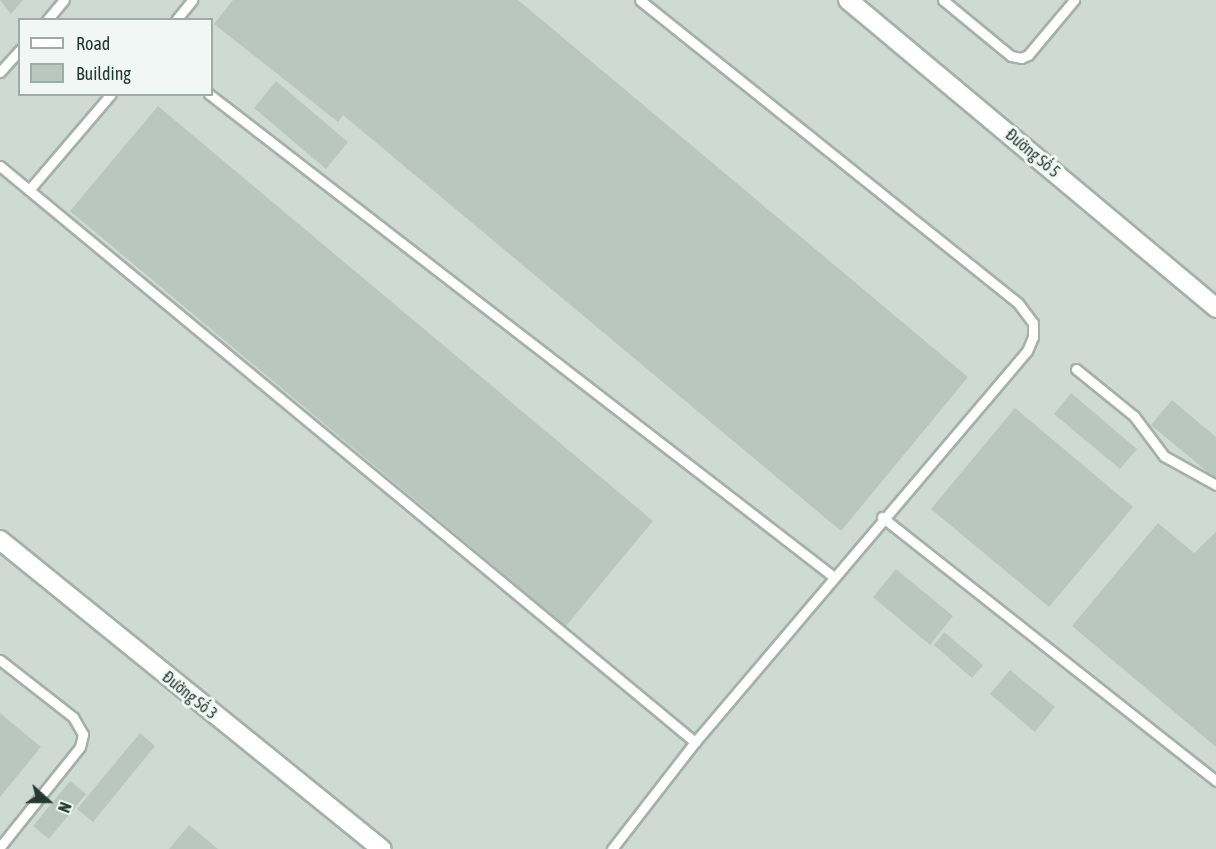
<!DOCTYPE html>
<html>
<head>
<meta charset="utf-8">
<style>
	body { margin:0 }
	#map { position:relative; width:1216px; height:849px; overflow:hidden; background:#e1eae5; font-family:"Asap Condensed",sans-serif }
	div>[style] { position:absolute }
	.built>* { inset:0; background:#d0dad4 }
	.building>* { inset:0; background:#bac7c1 }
	.roads { filter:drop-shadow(2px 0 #a4b1ab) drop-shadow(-2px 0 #a4b1ab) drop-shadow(0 2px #a4b1ab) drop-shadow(0 -2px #a4b1ab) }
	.service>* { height:9px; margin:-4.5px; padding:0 4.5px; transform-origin:4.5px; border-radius:4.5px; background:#fff }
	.minor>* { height:18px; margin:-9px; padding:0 9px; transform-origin:9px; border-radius:9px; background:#fff }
	.tertiary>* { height:18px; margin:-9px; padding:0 9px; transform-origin:9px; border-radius:9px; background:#fff }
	span { translate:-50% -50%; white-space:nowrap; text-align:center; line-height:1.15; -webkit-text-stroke:6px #f1f7f4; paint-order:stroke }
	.street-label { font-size:16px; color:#233931 }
	.legend { position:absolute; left:18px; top:18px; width:195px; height:78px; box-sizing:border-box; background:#f1f7f4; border:2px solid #9faba6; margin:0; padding:8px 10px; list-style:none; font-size:18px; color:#233931 }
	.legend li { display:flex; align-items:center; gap:12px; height:30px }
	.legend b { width:30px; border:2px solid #9faba6 }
	.north { position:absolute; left:18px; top:771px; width:60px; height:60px; -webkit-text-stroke:4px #f1f7f4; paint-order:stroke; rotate:111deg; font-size:16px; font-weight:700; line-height:24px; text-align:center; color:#233931 }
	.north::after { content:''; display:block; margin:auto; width:21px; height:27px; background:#233931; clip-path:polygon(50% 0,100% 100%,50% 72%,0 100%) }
</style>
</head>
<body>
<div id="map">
	<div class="built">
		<i style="clip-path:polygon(evenodd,0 0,1216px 0,1216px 849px,0 849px,0 0,20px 20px,212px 20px,212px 94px,20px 94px,20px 20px)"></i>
	</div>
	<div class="building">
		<i style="clip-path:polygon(0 0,23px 0,11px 14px)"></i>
		<i style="clip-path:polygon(233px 0,518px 0,968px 377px,841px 531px,343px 115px,338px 122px,214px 24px)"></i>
		<i style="clip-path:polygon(276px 81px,348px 142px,326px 169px,254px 108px)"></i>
		<i style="clip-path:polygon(158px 106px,653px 521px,566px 626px,70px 211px)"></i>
		<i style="clip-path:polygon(1071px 393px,1137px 449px,1120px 469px,1054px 414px)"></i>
		<i style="clip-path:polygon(1172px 400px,1216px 437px,1216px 479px,1151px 425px)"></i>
		<i style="clip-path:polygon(1015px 408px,1133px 507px,1049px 607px,931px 509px)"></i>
		<i style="clip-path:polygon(1158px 523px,1194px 553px,1216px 532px,1216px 747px,1072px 626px)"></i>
		<i style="clip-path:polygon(896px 569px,953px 616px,930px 645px,873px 597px)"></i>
		<i style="clip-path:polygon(944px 632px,983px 665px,972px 678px,934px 645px)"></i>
		<i style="clip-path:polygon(1010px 670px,1055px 707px,1035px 732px,990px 694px)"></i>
		<i style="clip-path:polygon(0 713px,41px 747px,0 797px)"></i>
		<i style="clip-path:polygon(140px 733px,155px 746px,93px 822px,77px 809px)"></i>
		<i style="clip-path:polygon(70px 781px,86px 794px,49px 839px,33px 826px)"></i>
		<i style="clip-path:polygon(189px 825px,218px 849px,169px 849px)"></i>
	</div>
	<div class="roads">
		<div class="service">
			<i style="left:943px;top:0;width:88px;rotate:39.5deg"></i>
			<i style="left:1011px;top:56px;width:10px;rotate:11deg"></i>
			<i style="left:1021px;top:58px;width:8px;rotate:-23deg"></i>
			<i style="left:1028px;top:55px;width:72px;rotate:-50.1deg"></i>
			<i style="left:47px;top:20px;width:26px;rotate:-50deg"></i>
			<i style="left:176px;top:20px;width:26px;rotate:-51deg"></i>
			<i style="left:0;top:72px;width:30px;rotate:-48deg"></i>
			<i style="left:209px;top:94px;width:790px;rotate:37.7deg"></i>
			<i style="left:0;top:166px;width:903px;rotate:39.65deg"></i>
			<i style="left:29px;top:190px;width:126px;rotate:-49.5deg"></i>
			<i style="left:1076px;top:369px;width:75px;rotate:39deg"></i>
			<i style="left:1134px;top:416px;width:50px;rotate:53.1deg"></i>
			<i style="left:1164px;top:456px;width:60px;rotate:29.1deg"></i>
			<i style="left:882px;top:517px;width:426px;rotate:38.3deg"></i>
			<i style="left:0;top:660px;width:93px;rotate:38deg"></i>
			<i style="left:73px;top:717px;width:20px;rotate:60deg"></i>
			<i style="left:83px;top:734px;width:13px;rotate:103deg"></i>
			<i style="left:80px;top:747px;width:128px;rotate:128.7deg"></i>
			<i style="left:612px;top:849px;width:135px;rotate:-52.2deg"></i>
			<i style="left:695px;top:742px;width:513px;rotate:-49.67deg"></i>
			<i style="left:1027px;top:351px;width:15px;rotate:-67deg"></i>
			<i style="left:1033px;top:337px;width:14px;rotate:-90deg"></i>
			<i style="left:1033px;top:323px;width:25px;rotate:-127deg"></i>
			<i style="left:1018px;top:303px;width:484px;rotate:-141.3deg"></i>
		</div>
		<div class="minor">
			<i style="left:0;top:540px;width:491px;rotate:39deg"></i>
		</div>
		<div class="tertiary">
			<i style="left:848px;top:0;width:480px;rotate:39.9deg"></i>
		</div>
	</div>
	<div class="street-label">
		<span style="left:1033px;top:153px;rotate:40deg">Đường Số 5</span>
		<span style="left:190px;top:695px;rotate:39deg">Đường Số 3</span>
	</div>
	<ul class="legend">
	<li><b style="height:8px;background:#fff"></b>Road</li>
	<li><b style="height:16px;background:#bac7c1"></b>Building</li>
	</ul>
	<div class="north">N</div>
</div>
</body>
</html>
